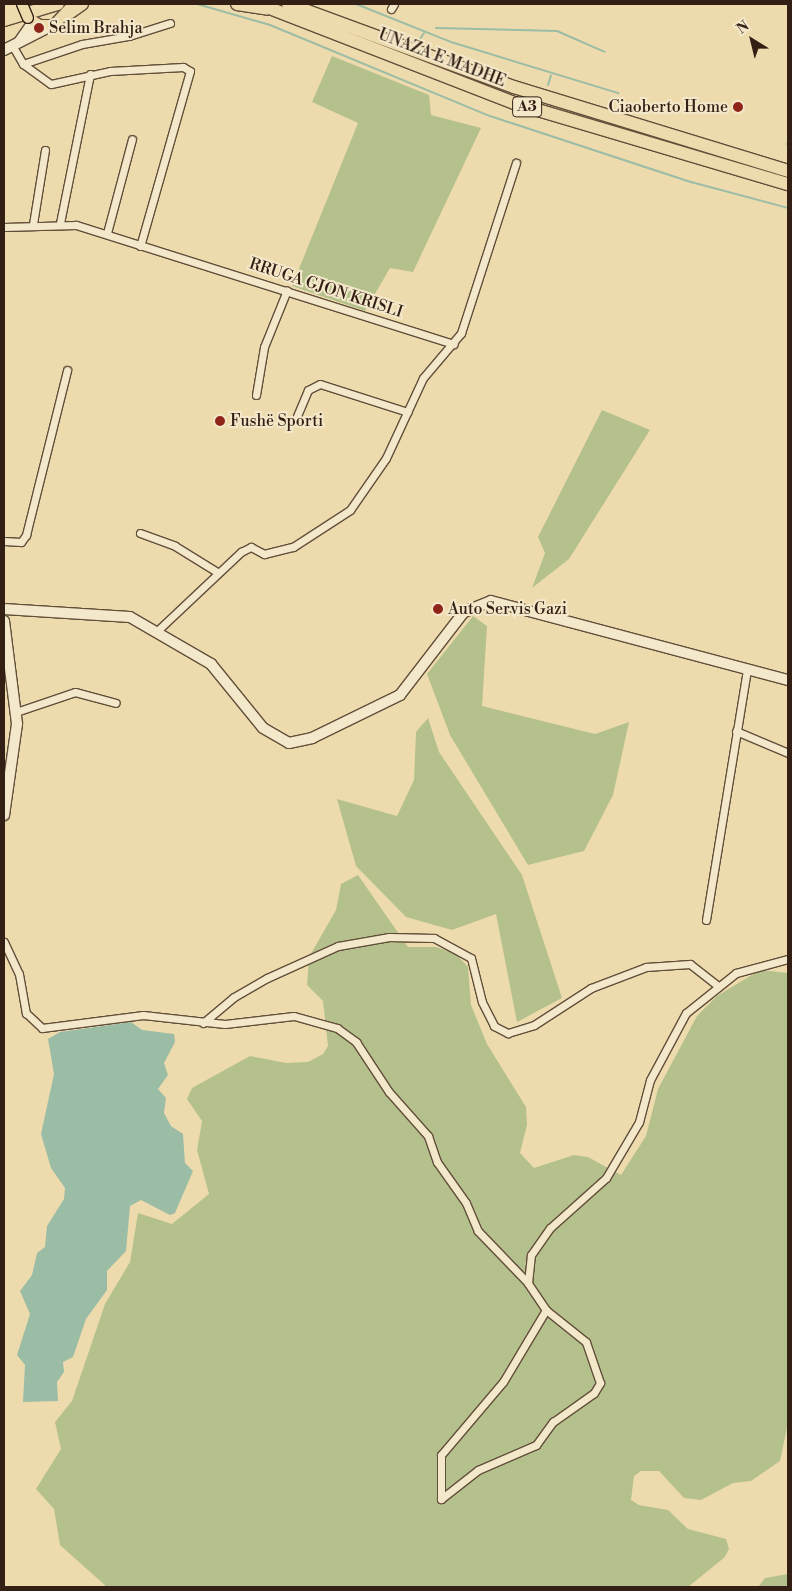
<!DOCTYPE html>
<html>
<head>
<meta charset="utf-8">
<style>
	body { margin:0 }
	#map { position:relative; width:792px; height:1591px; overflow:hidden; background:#eedbad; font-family:"Libre Bodoni",serif }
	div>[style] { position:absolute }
	.green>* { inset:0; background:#b5c18d }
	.water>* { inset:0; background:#9bbca5 }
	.stream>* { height:2px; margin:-1px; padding:0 1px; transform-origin:1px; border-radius:1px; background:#9bbca5 }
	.roads { filter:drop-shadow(1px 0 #624e3a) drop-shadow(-1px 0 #624e3a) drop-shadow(0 1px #624e3a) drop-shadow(0 -1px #624e3a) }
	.street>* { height:7px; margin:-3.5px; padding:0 3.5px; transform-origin:3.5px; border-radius:3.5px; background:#f4e8ca }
	.secondary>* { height:10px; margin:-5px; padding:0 5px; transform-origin:5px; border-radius:5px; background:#f4e8ca }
	.primary>* { height:10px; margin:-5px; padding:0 5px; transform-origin:5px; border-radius:5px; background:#eedbad }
	.highway>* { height:12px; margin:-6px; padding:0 6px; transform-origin:6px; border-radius:6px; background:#eedbad }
	.bridges { filter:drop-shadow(1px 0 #331f14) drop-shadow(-1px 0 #331f14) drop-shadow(0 1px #331f14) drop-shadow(0 -1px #331f14) }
	.primary-bridge>* { height:10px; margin:-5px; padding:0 5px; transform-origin:5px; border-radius:5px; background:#eedbad }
	.dots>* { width:14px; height:14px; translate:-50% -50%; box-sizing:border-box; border:2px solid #f4e8ca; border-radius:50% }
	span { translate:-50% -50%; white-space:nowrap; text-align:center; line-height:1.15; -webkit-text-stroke:4px #f4e8ca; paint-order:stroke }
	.shield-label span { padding:1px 4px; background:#f4e8ca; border:1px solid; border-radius:4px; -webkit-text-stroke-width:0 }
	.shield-label { font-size:15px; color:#331f14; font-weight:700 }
	.poi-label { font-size:16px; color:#331f14 }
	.left { translate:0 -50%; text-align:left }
	.right { translate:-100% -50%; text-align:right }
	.street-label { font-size:16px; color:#331f14 }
	.frame { position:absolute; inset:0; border:5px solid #331f14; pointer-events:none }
	.north { position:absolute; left:727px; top:15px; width:50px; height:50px; -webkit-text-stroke:4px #f4e8ca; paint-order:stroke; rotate:324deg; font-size:14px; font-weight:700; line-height:20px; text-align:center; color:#331f14 }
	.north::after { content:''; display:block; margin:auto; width:18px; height:22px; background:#331f14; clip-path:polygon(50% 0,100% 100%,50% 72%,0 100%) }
</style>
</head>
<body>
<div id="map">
	<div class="green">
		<i style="clip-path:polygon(332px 56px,429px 95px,431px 115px,481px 128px,413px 272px,390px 268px,365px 311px,292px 286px,358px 123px,312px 102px)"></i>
		<i style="clip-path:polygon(602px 410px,650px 430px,569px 559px,532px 588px,545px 553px,538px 537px)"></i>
		<i style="clip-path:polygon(473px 616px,487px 626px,482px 706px,595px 734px,629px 722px,613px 795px,584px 851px,528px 865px,450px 735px,427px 674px)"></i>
		<i style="clip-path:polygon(428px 718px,439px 752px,522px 875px,562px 998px,517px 1022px,496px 914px,452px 930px,406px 917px,356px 866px,337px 799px,397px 816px,414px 780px,416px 732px)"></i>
		<i style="clip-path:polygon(358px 875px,408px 947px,436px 947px,455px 953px,468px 967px,471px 1005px,487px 1044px,526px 1107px,527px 1125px,520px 1153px,534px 1168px,574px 1155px,588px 1157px,621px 1175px,646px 1136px,658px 1089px,697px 1016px,717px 996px,760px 970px,788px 973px,788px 1423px,780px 1461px,751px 1481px,733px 1483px,701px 1500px,684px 1498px,659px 1471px,641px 1471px,634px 1476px,631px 1500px,639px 1505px,668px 1510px,688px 1529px,726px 1539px,729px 1549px,725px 1557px,688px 1587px,107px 1587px,60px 1545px,54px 1509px,36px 1489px,61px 1449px,55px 1422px,72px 1401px,105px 1304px,130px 1262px,138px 1213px,172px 1224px,209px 1194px,197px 1150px,202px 1121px,187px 1099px,192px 1088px,250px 1056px,286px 1063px,308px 1062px,323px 1054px,328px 1046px,323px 1001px,307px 985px,309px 957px,336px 910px,341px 884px)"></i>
		<i style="clip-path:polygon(788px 1574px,788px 1587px,758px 1587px,765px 1578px)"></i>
	</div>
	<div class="water">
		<i style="clip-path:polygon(131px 1022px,142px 1030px,174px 1034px,175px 1042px,164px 1063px,168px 1075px,158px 1089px,166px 1098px,164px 1113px,171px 1126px,183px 1134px,185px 1163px,193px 1171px,175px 1213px,170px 1215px,141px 1200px,130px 1206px,126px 1251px,107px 1271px,107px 1290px,86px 1319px,73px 1357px,63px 1362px,64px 1372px,57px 1382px,58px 1401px,23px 1402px,25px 1365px,17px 1355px,30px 1314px,20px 1291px,32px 1275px,37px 1253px,45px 1247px,47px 1226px,64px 1199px,65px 1188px,51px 1168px,41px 1134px,54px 1074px,48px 1039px,60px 1032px)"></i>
	</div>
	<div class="stream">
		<i style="left:197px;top:4px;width:76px;rotate:16deg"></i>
		<i style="left:270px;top:25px;width:238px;rotate:22.5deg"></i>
		<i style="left:490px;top:116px;width:212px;rotate:18.2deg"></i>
		<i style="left:691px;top:182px;width:100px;rotate:15deg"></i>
		<i style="left:356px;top:4px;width:102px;rotate:21.8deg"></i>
		<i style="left:451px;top:42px;width:175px;rotate:17deg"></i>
		<i style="left:436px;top:28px;width:121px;rotate:1.4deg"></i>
		<i style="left:557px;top:31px;width:52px;rotate:23.6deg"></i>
		<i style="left:420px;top:39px;width:7px;rotate:-56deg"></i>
		<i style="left:548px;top:85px;width:10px;rotate:-73deg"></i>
		<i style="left:787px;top:144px;width:1px"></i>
	</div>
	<div class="roads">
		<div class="street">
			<i style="left:391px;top:9px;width:6px;rotate:-59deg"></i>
			<i style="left:12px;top:45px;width:22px;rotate:60deg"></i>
			<i style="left:23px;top:64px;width:34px;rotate:36deg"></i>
			<i style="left:51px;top:84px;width:60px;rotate:-12.4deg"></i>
			<i style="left:110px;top:71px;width:73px;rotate:-3.1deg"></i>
			<i style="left:183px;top:67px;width:8px;rotate:30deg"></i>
			<i style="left:190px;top:71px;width:182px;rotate:105.9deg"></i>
			<i style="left:23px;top:64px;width:62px;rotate:-18.7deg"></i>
			<i style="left:82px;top:44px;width:48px;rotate:-9.7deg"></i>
			<i style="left:129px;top:36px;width:43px;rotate:-17.6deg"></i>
			<i style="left:60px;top:223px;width:152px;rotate:-78.6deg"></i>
			<i style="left:33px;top:224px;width:75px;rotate:-80.8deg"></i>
			<i style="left:4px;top:227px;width:72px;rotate:-1.6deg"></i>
			<i style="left:76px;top:225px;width:396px;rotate:17.5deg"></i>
			<i style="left:107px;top:233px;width:97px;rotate:-75.1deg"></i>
			<i style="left:256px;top:395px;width:49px;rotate:-80.5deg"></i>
			<i style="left:264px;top:347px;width:61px;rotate:-68deg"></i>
			<i style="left:297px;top:416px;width:28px;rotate:-67deg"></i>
			<i style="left:308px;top:390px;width:13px;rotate:-27deg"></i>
			<i style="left:320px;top:384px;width:92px;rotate:17.7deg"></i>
			<i style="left:140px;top:533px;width:37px;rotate:20deg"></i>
			<i style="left:175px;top:546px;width:49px;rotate:31.8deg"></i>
			<i style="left:4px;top:541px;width:17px;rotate:3deg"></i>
			<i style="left:21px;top:542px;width:9px;rotate:-54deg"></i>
			<i style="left:26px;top:535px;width:170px;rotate:-76deg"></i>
			<i style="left:156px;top:632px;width:117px;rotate:-43.3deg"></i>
			<i style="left:241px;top:552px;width:11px;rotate:-27deg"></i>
			<i style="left:251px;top:547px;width:15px;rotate:28deg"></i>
			<i style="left:264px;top:554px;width:30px;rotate:-14deg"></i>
			<i style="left:293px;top:547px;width:68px;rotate:-33deg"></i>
			<i style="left:350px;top:510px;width:63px;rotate:-55.3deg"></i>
			<i style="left:386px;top:458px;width:88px;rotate:-65.2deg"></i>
			<i style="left:423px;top:378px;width:59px;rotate:-49.8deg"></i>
			<i style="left:461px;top:333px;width:179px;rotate:-72.1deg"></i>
			<i style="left:16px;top:712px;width:62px;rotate:-18.7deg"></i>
			<i style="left:75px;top:692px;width:42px;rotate:15deg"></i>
			<i style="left:736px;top:731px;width:56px;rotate:22.9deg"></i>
			<i style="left:706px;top:920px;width:254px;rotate:-80.7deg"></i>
			<i style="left:4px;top:942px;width:35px;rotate:65deg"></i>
			<i style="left:19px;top:974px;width:40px;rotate:80deg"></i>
			<i style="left:26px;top:1013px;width:22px;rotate:43deg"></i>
			<i style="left:42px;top:1028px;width:102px;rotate:-7.3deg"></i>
			<i style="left:143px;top:1015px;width:82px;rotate:6.3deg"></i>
			<i style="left:225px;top:1024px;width:69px;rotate:-6.6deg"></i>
			<i style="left:294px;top:1016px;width:45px;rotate:15.6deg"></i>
			<i style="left:337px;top:1028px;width:24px;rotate:36deg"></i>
			<i style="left:356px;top:1042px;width:60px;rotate:56.6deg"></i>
			<i style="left:389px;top:1092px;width:59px;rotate:48.4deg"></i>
			<i style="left:428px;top:1136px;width:28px;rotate:71deg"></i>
			<i style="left:437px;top:1162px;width:50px;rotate:54.7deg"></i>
			<i style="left:466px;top:1203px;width:30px;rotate:67deg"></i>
			<i style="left:478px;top:1231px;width:72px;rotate:46.1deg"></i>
			<i style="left:203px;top:1023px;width:40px;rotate:-40deg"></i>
			<i style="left:234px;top:997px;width:38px;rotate:-30deg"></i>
			<i style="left:267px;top:978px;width:78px;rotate:-24.3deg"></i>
			<i style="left:338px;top:946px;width:52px;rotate:-10deg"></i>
			<i style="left:389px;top:937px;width:45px;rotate:1.3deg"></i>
			<i style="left:434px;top:938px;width:42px;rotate:28.4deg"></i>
			<i style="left:471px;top:958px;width:45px;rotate:76deg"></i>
			<i style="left:482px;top:1002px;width:27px;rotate:63deg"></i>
			<i style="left:494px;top:1026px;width:16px;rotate:27deg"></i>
			<i style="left:508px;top:1033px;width:27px;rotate:-17deg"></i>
			<i style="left:534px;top:1025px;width:68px;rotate:-33deg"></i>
			<i style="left:591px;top:988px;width:59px;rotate:-20.9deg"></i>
			<i style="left:646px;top:967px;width:44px;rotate:-3.9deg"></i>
			<i style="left:690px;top:964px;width:34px;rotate:38deg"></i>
			<i style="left:441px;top:1499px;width:47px;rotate:-38.1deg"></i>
			<i style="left:478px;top:1470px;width:63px;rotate:-23.3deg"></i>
			<i style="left:536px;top:1445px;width:29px;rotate:-54deg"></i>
			<i style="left:553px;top:1422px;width:50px;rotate:-35.3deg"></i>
			<i style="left:594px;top:1393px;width:12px;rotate:-59deg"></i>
			<i style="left:600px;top:1383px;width:43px;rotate:-108.9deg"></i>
			<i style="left:586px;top:1342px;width:51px;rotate:-141.3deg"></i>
			<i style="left:546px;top:1310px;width:32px;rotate:-124deg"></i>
			<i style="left:528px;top:1283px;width:28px;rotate:-84deg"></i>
			<i style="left:531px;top:1255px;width:33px;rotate:-55deg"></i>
			<i style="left:550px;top:1228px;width:75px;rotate:-41.8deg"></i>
			<i style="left:606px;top:1178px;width:65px;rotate:-59.5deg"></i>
			<i style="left:639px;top:1122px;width:43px;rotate:-75.3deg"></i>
			<i style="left:650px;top:1080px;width:76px;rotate:-61.8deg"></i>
			<i style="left:686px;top:1013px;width:64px;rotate:-38.7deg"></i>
			<i style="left:736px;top:973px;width:54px;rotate:-15.1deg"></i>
			<i style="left:441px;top:1499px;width:44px;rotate:-90deg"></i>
			<i style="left:441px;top:1455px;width:96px;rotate:-49.7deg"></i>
			<i style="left:503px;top:1382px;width:84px;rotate:-59.2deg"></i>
		</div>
		<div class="secondary">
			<i style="left:19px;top:42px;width:24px;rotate:-55deg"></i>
			<i style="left:4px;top:50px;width:57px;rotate:-27deg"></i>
			<i style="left:4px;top:609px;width:126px;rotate:3.6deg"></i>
			<i style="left:130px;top:617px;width:94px;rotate:30.1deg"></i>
			<i style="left:211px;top:664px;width:82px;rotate:50.9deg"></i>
			<i style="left:263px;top:728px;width:30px;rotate:30deg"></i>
			<i style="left:289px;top:743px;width:24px;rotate:-12deg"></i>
			<i style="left:312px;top:738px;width:98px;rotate:-26deg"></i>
			<i style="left:400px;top:695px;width:105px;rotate:-52.4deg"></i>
			<i style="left:464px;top:612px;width:29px;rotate:-22deg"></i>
			<i style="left:491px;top:601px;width:307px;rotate:14.9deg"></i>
			<i style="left:4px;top:621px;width:104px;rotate:82.8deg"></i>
			<i style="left:17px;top:724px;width:92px;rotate:98.1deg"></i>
		</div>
		<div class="primary">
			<i style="left:28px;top:18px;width:14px;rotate:30deg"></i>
			<i style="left:40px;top:25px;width:14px"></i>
			<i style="left:54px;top:25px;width:25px;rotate:-47deg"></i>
		</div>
		<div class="highway">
			<i style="left:237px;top:4px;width:30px;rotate:9deg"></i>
			<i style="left:259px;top:4px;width:274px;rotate:21.2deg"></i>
			<i style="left:514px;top:103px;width:286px;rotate:16.5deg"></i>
			<i style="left:288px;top:4px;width:241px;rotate:20.2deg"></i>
			<i style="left:514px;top:87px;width:287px;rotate:17deg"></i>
			<i style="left:4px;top:9px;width:18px;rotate:-16deg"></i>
			<i style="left:69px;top:13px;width:16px;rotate:-35deg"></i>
			<i style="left:4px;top:20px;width:56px;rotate:-16.5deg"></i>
		</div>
	</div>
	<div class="bridges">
		<div class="primary-bridge">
			<i style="left:22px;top:4px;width:15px;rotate:67deg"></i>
		</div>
	</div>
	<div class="dots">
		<i style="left:39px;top:28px;background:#8f2418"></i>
		<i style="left:738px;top:107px;background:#8f2418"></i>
		<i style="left:220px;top:421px;background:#8f2418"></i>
		<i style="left:438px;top:609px;background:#8f2418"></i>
	</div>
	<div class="shield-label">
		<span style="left:527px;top:107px">A3</span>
	</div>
	<div class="poi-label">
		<span class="left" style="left:49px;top:28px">Selim Brahja</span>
		<span class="right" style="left:728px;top:107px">Ciaoberto Home</span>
		<span class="left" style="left:230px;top:421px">Fushë Sporti</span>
		<span class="left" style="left:448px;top:609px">Auto Servis Gazi</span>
	</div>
	<div class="street-label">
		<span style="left:442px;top:58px;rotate:21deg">UNAZA E MADHE</span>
		<span style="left:326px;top:288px;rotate:18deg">RRUGA GJON KRISLI</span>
	</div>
	<div class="frame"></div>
	<div class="north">N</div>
</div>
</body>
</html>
